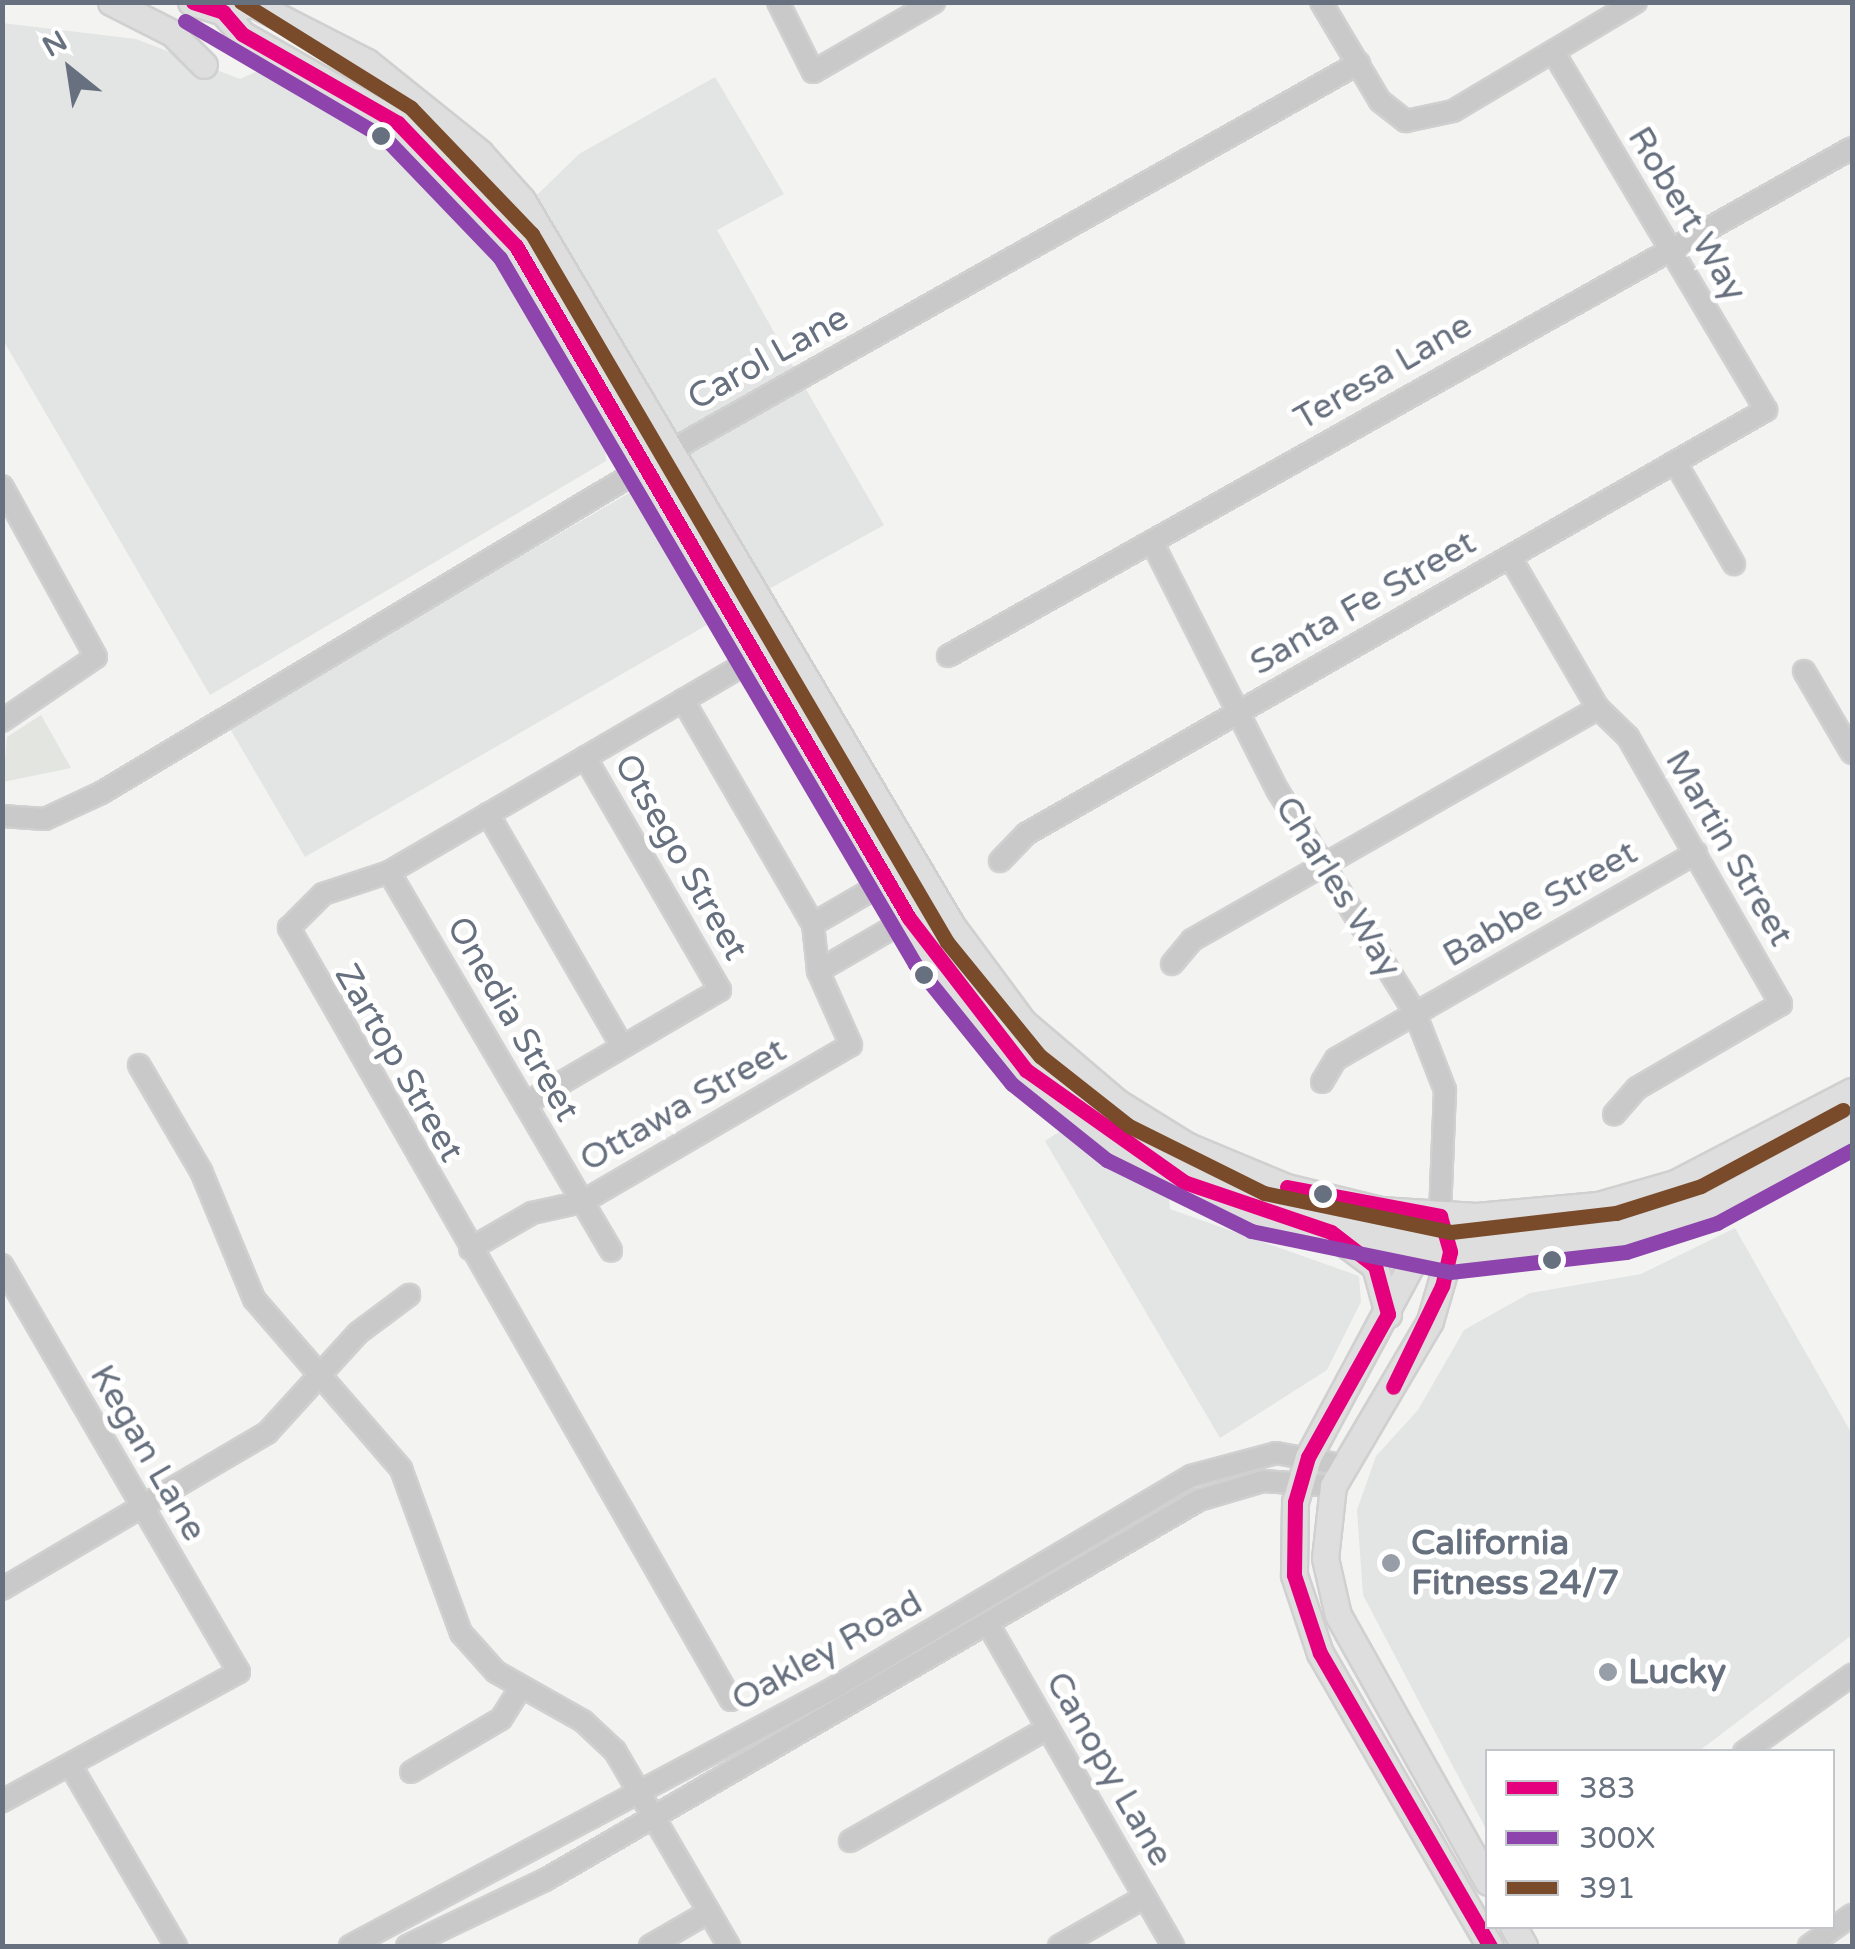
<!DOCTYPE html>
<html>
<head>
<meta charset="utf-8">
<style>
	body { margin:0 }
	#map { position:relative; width:1855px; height:1949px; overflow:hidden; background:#f3f3f2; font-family:"Varela Round",sans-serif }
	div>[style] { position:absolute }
	.built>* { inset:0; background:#e3e4e4 }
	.green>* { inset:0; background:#e2e5e0 }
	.roads { filter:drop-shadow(2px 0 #d0d0d1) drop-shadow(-2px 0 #d0d0d1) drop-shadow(0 2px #d0d0d1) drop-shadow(0 -2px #d0d0d1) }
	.minor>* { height:20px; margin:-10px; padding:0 10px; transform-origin:10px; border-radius:10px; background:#c9c9ca }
	.major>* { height:25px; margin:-12.5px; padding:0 12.5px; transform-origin:12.5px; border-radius:12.5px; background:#dedede }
	.bus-1>* { height:15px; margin:-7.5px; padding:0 7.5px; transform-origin:7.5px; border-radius:7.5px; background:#e5007d }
	.bus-2>* { height:15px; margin:-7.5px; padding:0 7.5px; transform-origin:7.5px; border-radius:7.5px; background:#8e44ad }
	.bus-3>* { height:15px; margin:-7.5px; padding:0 7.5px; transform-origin:7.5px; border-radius:7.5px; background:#7a4b2a }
	.dots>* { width:28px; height:28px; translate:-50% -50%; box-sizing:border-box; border:5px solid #fff; border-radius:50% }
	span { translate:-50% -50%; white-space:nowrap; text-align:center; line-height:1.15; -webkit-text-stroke:10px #fff; paint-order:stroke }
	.street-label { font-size:35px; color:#67707e }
	.poi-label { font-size:35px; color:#67707e; font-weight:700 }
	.left { translate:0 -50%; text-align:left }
	.frame { position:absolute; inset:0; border:5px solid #67707e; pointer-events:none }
	.legend { position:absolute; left:1485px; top:1749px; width:350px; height:180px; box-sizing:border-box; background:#fff; border:2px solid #c2c6cb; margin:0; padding:12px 18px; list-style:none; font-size:30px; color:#67707e }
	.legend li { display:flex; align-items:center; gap:20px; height:50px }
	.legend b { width:50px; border:2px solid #c2c6cb }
	.north { position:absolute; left:20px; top:20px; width:100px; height:100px; -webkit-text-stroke:8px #fff; paint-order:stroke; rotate:330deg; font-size:28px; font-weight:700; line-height:40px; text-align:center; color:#67707e }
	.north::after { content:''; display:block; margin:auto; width:35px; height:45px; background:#67707e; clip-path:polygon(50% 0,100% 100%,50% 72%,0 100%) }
</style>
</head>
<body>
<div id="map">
	<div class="built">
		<i style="clip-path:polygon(2px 23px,136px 39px,240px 79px,264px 68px,374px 134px,492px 252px,605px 441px,606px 461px,210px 695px,3px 340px)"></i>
		<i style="clip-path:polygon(715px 77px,784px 194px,717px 230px,794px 368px,676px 435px,537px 195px,579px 154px)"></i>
		<i style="clip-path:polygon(803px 384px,884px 525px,769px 589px,684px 449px)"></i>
		<i style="clip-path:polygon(641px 486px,719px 618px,305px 857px,229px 727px)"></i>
		<i style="clip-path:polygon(1062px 1130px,1169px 1199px,1170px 1209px,1359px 1276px,1361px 1302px,1327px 1370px,1220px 1438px,1045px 1141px)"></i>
		<i style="clip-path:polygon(1735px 1228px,1852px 1434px,1852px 1635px,1699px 1751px,1488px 1752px,1487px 1831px,1363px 1595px,1357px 1510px,1376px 1456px,1418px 1410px,1464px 1330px,1530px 1293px,1641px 1274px)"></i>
	</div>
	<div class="green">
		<i style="clip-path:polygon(41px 715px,71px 768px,3px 782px,7px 737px)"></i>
	</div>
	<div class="roads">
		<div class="minor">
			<i style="left:778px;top:2px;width:78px;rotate:63.4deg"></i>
			<i style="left:813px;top:72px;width:140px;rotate:-30deg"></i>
			<i style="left:1321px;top:2px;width:115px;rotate:59.2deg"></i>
			<i style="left:1380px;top:101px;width:33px;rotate:38deg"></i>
			<i style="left:1406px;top:121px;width:48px;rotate:-12deg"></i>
			<i style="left:1453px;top:111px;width:213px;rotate:-30.8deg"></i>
			<i style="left:1675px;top:462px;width:118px;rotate:60deg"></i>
			<i style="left:2px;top:486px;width:195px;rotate:61.2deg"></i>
			<i style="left:96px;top:657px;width:114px;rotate:145.8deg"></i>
			<i style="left:1152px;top:542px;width:279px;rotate:63.2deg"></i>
			<i style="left:1278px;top:791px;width:261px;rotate:58.3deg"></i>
			<i style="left:1415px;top:1013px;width:83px;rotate:68.7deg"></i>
			<i style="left:1445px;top:1090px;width:126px;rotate:92.3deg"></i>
			<i style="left:1510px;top:557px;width:175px;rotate:59.8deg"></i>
			<i style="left:1598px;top:708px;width:42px;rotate:44deg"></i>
			<i style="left:1628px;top:737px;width:308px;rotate:60.2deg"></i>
			<i style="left:1781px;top:1004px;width:167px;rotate:149.7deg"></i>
			<i style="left:1637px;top:1088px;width:35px;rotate:131deg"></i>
			<i style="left:948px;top:656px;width:1037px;rotate:-29.33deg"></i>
			<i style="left:1804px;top:671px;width:95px;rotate:59.7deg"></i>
			<i style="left:683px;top:700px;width:259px;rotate:59.9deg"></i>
			<i style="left:813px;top:924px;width:47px;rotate:83.9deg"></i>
			<i style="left:488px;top:814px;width:268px;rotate:60deg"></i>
			<i style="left:2px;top:816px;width:43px;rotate:4deg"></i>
			<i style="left:45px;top:819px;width:62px;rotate:-24.9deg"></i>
			<i style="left:101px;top:793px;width:693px;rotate:-30.94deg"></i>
			<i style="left:695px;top:437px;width:762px;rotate:-29.39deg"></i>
			<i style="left:1000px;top:861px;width:37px;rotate:-46deg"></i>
			<i style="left:1026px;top:834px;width:853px;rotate:-29.81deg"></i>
			<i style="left:1766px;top:410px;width:417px;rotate:-120.7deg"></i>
			<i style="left:389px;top:872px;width:439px;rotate:59.6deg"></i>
			<i style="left:813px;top:924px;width:86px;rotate:-30.2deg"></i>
			<i style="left:887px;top:881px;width:34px;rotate:-8deg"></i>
			<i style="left:1172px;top:964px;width:31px;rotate:-50deg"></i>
			<i style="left:1192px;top:940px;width:468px;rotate:-29.7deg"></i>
			<i style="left:818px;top:971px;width:138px;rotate:-30.1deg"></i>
			<i style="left:139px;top:1065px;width:123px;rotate:59.7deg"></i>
			<i style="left:201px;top:1171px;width:139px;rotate:67.5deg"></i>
			<i style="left:254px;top:1299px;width:225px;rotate:49.1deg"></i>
			<i style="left:401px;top:1469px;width:175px;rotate:69.9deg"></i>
			<i style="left:461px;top:1633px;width:52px;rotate:48.1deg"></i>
			<i style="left:496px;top:1672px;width:100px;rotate:29.4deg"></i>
			<i style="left:583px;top:1721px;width:44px;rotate:43.2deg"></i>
			<i style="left:615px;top:1751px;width:226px;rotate:59.7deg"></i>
			<i style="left:1322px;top:1082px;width:27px;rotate:-59deg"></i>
			<i style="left:1336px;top:1059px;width:415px;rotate:-29.8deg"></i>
			<i style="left:525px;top:1104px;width:226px;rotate:-30.3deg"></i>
			<i style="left:720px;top:990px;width:269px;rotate:-120.1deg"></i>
			<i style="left:470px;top:1249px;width:72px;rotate:-30.1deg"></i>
			<i style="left:532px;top:1213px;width:51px;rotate:-12.4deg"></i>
			<i style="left:582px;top:1202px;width:311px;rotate:-30.3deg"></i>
			<i style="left:851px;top:1045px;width:81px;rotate:-114deg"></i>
			<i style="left:2px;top:1265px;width:471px;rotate:59.8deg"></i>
			<i style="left:239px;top:1672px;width:270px;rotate:151.4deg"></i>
			<i style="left:2px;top:1589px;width:308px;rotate:-30.5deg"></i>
			<i style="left:267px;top:1433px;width:135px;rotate:-47.7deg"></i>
			<i style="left:358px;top:1333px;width:64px;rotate:-36.7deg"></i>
			<i style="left:988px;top:1624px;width:371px;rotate:60.1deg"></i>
			<i style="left:731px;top:1700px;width:890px;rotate:-119.79deg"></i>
			<i style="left:289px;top:928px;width:48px;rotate:-45deg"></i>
			<i style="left:323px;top:894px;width:70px;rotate:-18.4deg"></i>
			<i style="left:389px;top:872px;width:426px;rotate:-30.3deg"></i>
			<i style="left:1744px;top:1752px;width:133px;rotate:-35.5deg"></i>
			<i style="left:72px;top:1768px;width:206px;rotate:59.7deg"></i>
			<i style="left:411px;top:1772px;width:104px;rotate:-30.5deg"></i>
			<i style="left:501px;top:1719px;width:36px;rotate:-58deg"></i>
			<i style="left:850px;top:1841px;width:228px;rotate:-29.7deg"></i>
			<i style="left:350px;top:1946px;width:548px;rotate:-28.06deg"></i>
			<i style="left:834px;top:1688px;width:415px;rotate:-30.7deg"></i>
			<i style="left:1191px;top:1476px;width:88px;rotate:-15.1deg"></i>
			<i style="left:1276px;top:1453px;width:67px;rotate:10.3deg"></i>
			<i style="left:407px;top:1946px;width:153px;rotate:-25.6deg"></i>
			<i style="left:545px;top:1880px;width:756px;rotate:-30.16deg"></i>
			<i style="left:1199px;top:1500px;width:67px;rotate:-16.5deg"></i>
			<i style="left:1263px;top:1481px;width:70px;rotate:4.1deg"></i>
			<i style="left:650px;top:1946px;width:68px;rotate:-30deg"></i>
			<i style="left:1059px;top:1946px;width:99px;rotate:-29.7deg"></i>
			<i style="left:1809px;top:1946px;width:53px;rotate:-35.8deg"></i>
		</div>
		<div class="major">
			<i style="left:111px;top:2px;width:68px;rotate:26.9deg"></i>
			<i style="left:172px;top:33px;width:45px;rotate:45deg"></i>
			<i style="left:191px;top:2px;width:34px;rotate:17deg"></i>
			<i style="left:223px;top:12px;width:29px;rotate:49deg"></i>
			<i style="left:242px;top:34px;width:180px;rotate:29.7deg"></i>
			<i style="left:398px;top:123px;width:170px;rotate:46.2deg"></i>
			<i style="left:516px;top:246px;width:820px;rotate:59.59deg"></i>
			<i style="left:931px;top:953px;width:151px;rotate:50.9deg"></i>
			<i style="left:1026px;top:1070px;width:117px;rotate:38.4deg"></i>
			<i style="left:1118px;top:1143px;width:155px;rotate:26.4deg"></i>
			<i style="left:1257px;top:1212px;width:197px;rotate:11.7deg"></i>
			<i style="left:1450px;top:1252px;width:171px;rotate:-6.4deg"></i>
			<i style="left:1620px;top:1233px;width:93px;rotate:-17.5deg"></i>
			<i style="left:1709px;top:1205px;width:162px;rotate:-28.3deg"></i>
			<i style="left:223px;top:12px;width:30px;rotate:-17deg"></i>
			<i style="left:252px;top:3px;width:129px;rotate:27.2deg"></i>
			<i style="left:367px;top:62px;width:145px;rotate:38.8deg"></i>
			<i style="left:480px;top:153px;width:63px;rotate:48.2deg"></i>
			<i style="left:522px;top:200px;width:844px;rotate:59.36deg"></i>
			<i style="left:952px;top:926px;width:119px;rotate:53.5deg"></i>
			<i style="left:1023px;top:1022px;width:123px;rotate:40.4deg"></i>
			<i style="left:1117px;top:1102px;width:84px;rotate:31.8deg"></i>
			<i style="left:1188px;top:1146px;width:106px;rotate:22.7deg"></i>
			<i style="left:1286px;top:1187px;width:97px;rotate:13.7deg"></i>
			<i style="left:1380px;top:1210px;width:96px;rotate:3.6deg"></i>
			<i style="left:1476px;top:1216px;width:122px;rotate:-5.2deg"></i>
			<i style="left:1598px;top:1205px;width:80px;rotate:-15.9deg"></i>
			<i style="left:1675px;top:1183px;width:199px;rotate:-27.5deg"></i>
			<i style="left:1445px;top:1235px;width:18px;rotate:74deg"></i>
			<i style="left:1450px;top:1252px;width:72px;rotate:106.2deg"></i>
			<i style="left:1430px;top:1321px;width:191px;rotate:120.5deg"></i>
			<i style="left:1333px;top:1486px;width:72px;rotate:96.3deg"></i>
			<i style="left:1325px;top:1558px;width:58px;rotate:77.2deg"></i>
			<i style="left:1338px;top:1615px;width:306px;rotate:60.7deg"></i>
			<i style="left:1336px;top:1237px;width:49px;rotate:36.6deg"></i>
			<i style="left:1375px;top:1266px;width:50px;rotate:74.8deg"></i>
			<i style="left:1426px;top:1237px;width:250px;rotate:118.2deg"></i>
			<i style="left:1308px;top:1457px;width:47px;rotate:106.1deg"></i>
			<i style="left:1295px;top:1502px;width:73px;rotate:90.8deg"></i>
			<i style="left:1294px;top:1575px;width:82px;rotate:71.6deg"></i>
			<i style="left:1320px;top:1653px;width:339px;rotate:59.9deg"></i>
			<i style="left:1513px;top:1926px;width:23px;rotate:61deg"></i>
		</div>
	</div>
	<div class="bus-1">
		<i style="left:193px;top:2px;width:32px;rotate:18deg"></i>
		<i style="left:223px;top:12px;width:29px;rotate:49deg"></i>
		<i style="left:242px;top:34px;width:180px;rotate:29.7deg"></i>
		<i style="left:398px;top:123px;width:170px;rotate:46.2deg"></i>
		<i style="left:516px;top:246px;width:778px;rotate:59.68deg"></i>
		<i style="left:909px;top:918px;width:192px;rotate:52.4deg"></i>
		<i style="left:1026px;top:1070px;width:194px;rotate:35.3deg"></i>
		<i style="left:1184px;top:1182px;width:155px;rotate:18.8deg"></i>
		<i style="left:1331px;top:1232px;width:56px;rotate:37.7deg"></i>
		<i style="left:1375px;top:1266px;width:50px;rotate:74.8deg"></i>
		<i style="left:1388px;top:1314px;width:164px;rotate:119.2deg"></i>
		<i style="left:1308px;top:1457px;width:47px;rotate:106.1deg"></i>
		<i style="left:1295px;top:1502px;width:73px;rotate:90.8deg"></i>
		<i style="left:1294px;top:1575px;width:82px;rotate:71.6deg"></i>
		<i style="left:1320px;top:1653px;width:339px;rotate:59.9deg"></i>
		<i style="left:1287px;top:1187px;width:156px;rotate:10.7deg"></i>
		<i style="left:1440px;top:1216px;width:37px;rotate:74deg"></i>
		<i style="left:1450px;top:1252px;width:35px;rotate:103deg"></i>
		<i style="left:1442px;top:1286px;width:112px;rotate:115.9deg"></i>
	</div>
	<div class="bus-2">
		<i style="left:185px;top:21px;width:233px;rotate:30.4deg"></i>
		<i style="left:386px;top:139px;width:165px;rotate:46.2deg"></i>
		<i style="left:500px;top:258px;width:819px;rotate:59.55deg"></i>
		<i style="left:915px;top:964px;width:154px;rotate:51.1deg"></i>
		<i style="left:1012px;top:1084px;width:122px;rotate:38.7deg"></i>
		<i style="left:1107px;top:1160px;width:161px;rotate:26.2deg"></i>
		<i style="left:1251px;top:1231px;width:203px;rotate:11.6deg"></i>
		<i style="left:1450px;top:1272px;width:177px;rotate:-6.5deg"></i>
		<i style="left:1626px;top:1252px;width:96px;rotate:-17.7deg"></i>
		<i style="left:1717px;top:1223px;width:153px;rotate:-28.4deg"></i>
	</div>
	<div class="bus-3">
		<i style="left:241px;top:2px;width:200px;rotate:31.9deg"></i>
		<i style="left:411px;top:108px;width:175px;rotate:46.2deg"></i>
		<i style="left:532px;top:234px;width:821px;rotate:59.62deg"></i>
		<i style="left:947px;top:942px;width:147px;rotate:50.8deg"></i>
		<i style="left:1040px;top:1056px;width:113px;rotate:38.2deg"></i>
		<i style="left:1129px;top:1126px;width:151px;rotate:26.4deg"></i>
		<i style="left:1264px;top:1193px;width:191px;rotate:11.8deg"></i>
		<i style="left:1451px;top:1232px;width:166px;rotate:-6.6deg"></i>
		<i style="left:1616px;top:1213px;width:89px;rotate:-17.6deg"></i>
		<i style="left:1701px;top:1186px;width:161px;rotate:-28.2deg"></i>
	</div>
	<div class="dots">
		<i style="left:381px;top:136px;background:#67707e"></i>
		<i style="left:924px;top:975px;background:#67707e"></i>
		<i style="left:1323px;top:1194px;background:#67707e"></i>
		<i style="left:1552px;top:1260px;background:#67707e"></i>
		<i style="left:1391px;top:1563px;background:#989ea7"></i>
		<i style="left:1608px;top:1672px;background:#989ea7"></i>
	</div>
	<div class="street-label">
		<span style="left:1687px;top:214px;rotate:59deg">Robert Way</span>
		<span style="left:768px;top:358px;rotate:-29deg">Carol Lane</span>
		<span style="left:1383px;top:372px;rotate:-30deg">Teresa Lane</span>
		<span style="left:1363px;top:603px;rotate:-30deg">Santa Fe Street</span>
		<span style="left:1729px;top:848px;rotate:60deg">Martin Street</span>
		<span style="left:681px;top:857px;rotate:60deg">Otsego Street</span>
		<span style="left:1338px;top:887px;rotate:58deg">Charles Way</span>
		<span style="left:1540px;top:904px;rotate:-30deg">Babbe Street</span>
		<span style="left:513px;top:1019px;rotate:60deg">Onedia Street</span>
		<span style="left:399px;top:1063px;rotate:60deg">Zartop Street</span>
		<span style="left:683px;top:1105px;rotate:-30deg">Ottawa Street</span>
		<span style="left:148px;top:1453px;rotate:60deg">Kegan Lane</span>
		<span style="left:827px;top:1651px;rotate:-29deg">Oakley Road</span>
		<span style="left:1109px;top:1769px;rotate:60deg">Canopy Lane</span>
	</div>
	<div class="poi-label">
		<span class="left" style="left:1411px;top:1563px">California<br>Fitness 24/7</span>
		<span class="left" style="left:1628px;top:1672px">Lucky</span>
	</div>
	<div class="frame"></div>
	<ul class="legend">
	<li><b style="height:12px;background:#e5007d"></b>383</li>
	<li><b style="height:12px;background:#8e44ad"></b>300X</li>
	<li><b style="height:12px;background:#7a4b2a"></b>391</li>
	</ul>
	<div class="north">N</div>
</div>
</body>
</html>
